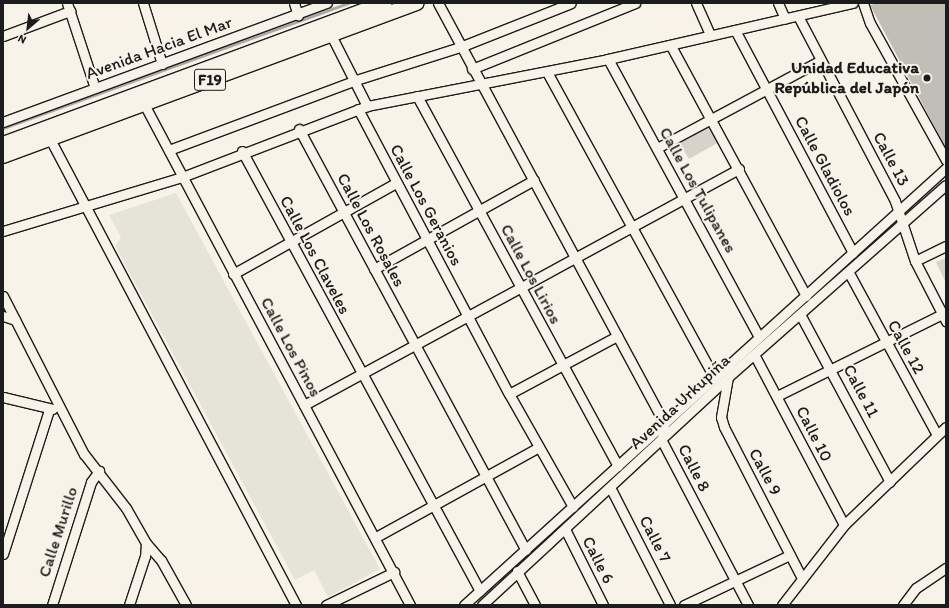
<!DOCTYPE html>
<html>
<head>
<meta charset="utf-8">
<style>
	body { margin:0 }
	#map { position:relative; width:949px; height:608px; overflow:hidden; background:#f7f3e8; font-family:Itim,sans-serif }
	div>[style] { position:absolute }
	.built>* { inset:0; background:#e6e3d9 }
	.green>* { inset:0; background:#d7d3cb }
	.stream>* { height:2.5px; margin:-1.25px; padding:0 1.25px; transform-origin:1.25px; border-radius:1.25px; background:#aca9a2 }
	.building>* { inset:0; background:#c0beb5 }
	.roads { filter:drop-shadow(1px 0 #1c1c1c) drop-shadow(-1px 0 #1c1c1c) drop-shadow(0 1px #1c1c1c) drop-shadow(0 -1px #1c1c1c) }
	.minor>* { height:9px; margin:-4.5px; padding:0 4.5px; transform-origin:4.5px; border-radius:4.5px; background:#f7f3e8 }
	.highway>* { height:14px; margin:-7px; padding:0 7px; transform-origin:7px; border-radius:7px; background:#f7f3e8 }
	.dots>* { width:11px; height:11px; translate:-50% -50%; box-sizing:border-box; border:2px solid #f7f3e8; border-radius:50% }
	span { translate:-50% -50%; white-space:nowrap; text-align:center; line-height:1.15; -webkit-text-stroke:4px #f7f3e8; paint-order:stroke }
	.shield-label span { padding:1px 3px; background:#f7f3e8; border:1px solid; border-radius:3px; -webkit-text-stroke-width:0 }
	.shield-label { font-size:16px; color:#1c1c1c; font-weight:700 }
	.street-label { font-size:17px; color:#1c1c1c }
	.poi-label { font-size:17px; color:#1c1c1c; font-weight:700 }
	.right { translate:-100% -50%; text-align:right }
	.frame { position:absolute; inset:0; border:4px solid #1c1c1c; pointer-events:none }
	.north { position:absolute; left:8px; top:8px; width:40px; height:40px; -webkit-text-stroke:3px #f7f3e8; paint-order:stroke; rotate:208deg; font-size:11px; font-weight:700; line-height:16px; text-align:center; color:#1c1c1c }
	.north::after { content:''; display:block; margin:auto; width:14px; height:18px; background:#1c1c1c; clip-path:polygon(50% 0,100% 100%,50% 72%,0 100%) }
</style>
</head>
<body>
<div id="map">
	<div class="built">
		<i style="clip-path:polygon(176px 193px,380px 569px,328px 597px,314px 570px,295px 580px,115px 246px,121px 237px,109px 215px)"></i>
	</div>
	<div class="green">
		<i style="clip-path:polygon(708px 123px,719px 142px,689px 159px,678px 141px)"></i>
		<i style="clip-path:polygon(946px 258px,946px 281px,945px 281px,936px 262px)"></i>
	</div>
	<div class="stream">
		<i style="left:3px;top:128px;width:367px;rotate:-19.9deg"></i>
	</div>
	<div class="building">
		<i style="clip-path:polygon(879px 3px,946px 3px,946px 148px,870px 5px)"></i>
	</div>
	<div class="roads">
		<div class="minor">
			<i style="left:67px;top:3px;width:89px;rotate:71.8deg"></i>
			<i style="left:143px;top:3px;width:64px;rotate:72.7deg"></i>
			<i style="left:294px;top:3px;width:13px;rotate:72deg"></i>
			<i style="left:438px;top:3px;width:476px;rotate:61.7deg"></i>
			<i style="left:664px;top:422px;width:19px;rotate:96deg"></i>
			<i style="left:662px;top:441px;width:185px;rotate:62.3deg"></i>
			<i style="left:696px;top:3px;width:35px;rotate:66deg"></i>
			<i style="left:778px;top:3px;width:17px;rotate:66deg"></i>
			<i style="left:863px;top:3px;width:21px;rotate:71deg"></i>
			<i style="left:870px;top:23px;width:157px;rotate:61deg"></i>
			<i style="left:798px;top:16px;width:209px;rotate:62.3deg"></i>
			<i style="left:895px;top:201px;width:63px;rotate:71.6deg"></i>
			<i style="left:915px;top:261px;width:68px;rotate:62.7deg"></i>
			<i style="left:735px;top:30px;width:252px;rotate:62.1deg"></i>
			<i style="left:331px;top:35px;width:80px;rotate:63.1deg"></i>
			<i style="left:3px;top:36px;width:72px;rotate:-20.5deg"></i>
			<i style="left:671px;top:46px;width:284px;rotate:61.6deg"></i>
			<i style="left:608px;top:59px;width:316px;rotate:61.5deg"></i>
			<i style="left:472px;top:69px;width:176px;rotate:-22deg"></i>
			<i style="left:547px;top:72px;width:348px;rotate:61.3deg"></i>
			<i style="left:417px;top:96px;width:421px;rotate:61.5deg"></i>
			<i style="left:144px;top:104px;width:567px;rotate:62.03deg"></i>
			<i style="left:358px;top:109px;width:320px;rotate:62.1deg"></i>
			<i style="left:508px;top:392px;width:132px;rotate:60.5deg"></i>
			<i style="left:3px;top:122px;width:345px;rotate:-20.2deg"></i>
			<i style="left:299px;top:129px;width:478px;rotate:61.7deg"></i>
			<i style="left:50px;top:139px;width:527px;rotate:62.17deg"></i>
			<i style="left:657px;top:148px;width:184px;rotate:-28.2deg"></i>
			<i style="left:169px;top:150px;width:200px;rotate:-20.5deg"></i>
			<i style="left:356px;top:80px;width:109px;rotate:-17.6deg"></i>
			<i style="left:460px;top:47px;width:119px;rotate:-21.6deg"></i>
			<i style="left:242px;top:151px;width:500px;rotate:61.59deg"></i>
			<i style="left:3px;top:231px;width:187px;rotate:-16.8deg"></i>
			<i style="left:182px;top:177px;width:198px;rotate:-21deg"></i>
			<i style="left:367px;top:106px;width:246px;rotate:-11deg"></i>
			<i style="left:608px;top:59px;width:251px;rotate:-12.9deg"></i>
			<i style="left:915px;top:261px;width:34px;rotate:-26deg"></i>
			<i style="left:374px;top:269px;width:183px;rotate:-29.1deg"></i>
			<i style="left:849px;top:273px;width:184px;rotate:61.5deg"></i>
			<i style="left:233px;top:274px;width:187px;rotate:-29.2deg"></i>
			<i style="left:3px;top:296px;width:178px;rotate:62.9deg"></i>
			<i style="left:84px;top:454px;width:68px;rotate:52.1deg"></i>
			<i style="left:126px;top:508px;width:40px;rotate:60.3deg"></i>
			<i style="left:146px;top:543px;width:13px;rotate:94deg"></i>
			<i style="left:145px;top:556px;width:52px;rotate:108.1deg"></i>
			<i style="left:3px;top:316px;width:13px;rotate:18deg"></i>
			<i style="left:801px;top:316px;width:188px;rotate:61.8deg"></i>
			<i style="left:755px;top:356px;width:191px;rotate:62.2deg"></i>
			<i style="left:728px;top:377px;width:41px;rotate:99.9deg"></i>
			<i style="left:721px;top:417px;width:10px;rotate:73deg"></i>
			<i style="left:724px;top:427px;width:170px;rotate:62.7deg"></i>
			<i style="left:509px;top:394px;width:123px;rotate:-28.2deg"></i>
			<i style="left:777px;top:396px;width:189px;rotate:-26.4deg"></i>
			<i style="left:3px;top:397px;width:51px;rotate:13.5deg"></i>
			<i style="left:304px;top:405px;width:495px;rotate:-28.5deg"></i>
			<i style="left:610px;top:487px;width:132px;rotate:63deg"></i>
			<i style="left:565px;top:529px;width:85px;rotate:63.4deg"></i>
			<i style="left:376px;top:537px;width:186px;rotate:-28.9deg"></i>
			<i style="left:146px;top:543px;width:23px;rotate:49deg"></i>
			<i style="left:161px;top:560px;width:51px;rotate:60.9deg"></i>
			<i style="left:3px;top:554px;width:151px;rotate:-72.3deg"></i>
			<i style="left:517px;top:571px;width:38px;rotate:62deg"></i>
			<i style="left:52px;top:605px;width:129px;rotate:-72.4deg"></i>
			<i style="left:91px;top:482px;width:14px;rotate:-54deg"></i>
			<i style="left:326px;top:605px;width:76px;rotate:-25.9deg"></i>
			<i style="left:464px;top:605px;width:651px;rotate:-42.2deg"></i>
			<i style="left:482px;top:605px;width:335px;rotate:-42.8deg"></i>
			<i style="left:728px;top:377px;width:290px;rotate:-41.4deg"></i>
			<i style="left:684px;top:605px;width:117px;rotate:-25.3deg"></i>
			<i style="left:782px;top:605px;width:101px;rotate:-52.2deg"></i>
			<i style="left:844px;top:525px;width:141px;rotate:-43.9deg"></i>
			<i style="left:903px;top:605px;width:21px;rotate:-53deg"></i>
			<i style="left:916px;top:588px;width:36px;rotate:-34deg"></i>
		</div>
		<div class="highway">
			<i style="left:3px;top:144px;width:407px;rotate:-20.3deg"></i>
			<i style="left:3px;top:156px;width:441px;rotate:-20.3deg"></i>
		</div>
	</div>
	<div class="dots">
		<i style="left:927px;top:78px;background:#1c1c1c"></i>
	</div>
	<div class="shield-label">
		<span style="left:210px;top:80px">F19</span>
	</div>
	<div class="street-label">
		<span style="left:159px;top:48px;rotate:-20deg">Avenida Hacia El Mar</span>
		<span style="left:891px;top:159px;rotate:62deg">Calle 13</span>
		<span style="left:825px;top:166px;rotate:62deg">Calle Gladiolos</span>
		<span style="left:698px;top:190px;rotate:61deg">Calle Los Tulipanes</span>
		<span style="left:426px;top:205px;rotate:62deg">Calle Los Geranios</span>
		<span style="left:371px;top:230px;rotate:62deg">Calle Los Rosales</span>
		<span style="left:315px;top:255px;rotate:62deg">Calle Los Claveles</span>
		<span style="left:531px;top:274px;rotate:62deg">Calle Los Lirios</span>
		<span style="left:291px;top:347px;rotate:62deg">Calle Los Pinos</span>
		<span style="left:906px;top:347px;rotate:61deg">Calle 12</span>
		<span style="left:861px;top:391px;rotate:62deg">Calle 11</span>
		<span style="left:680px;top:402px;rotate:-43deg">Avenida Urkupiña</span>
		<span style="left:814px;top:434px;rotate:63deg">Calle 10</span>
		<span style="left:694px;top:468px;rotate:63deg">Calle 8</span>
		<span style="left:765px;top:472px;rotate:62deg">Calle 9</span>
		<span style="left:58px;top:532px;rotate:-72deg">Calle Murillo</span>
		<span style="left:655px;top:539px;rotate:63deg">Calle 7</span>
		<span style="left:598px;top:560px;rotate:63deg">Calle 6</span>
	</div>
	<div class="poi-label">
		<span class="right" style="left:919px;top:78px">Unidad Educativa<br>República del Japón</span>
	</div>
	<div class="frame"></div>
	<div class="north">N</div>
</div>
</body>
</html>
